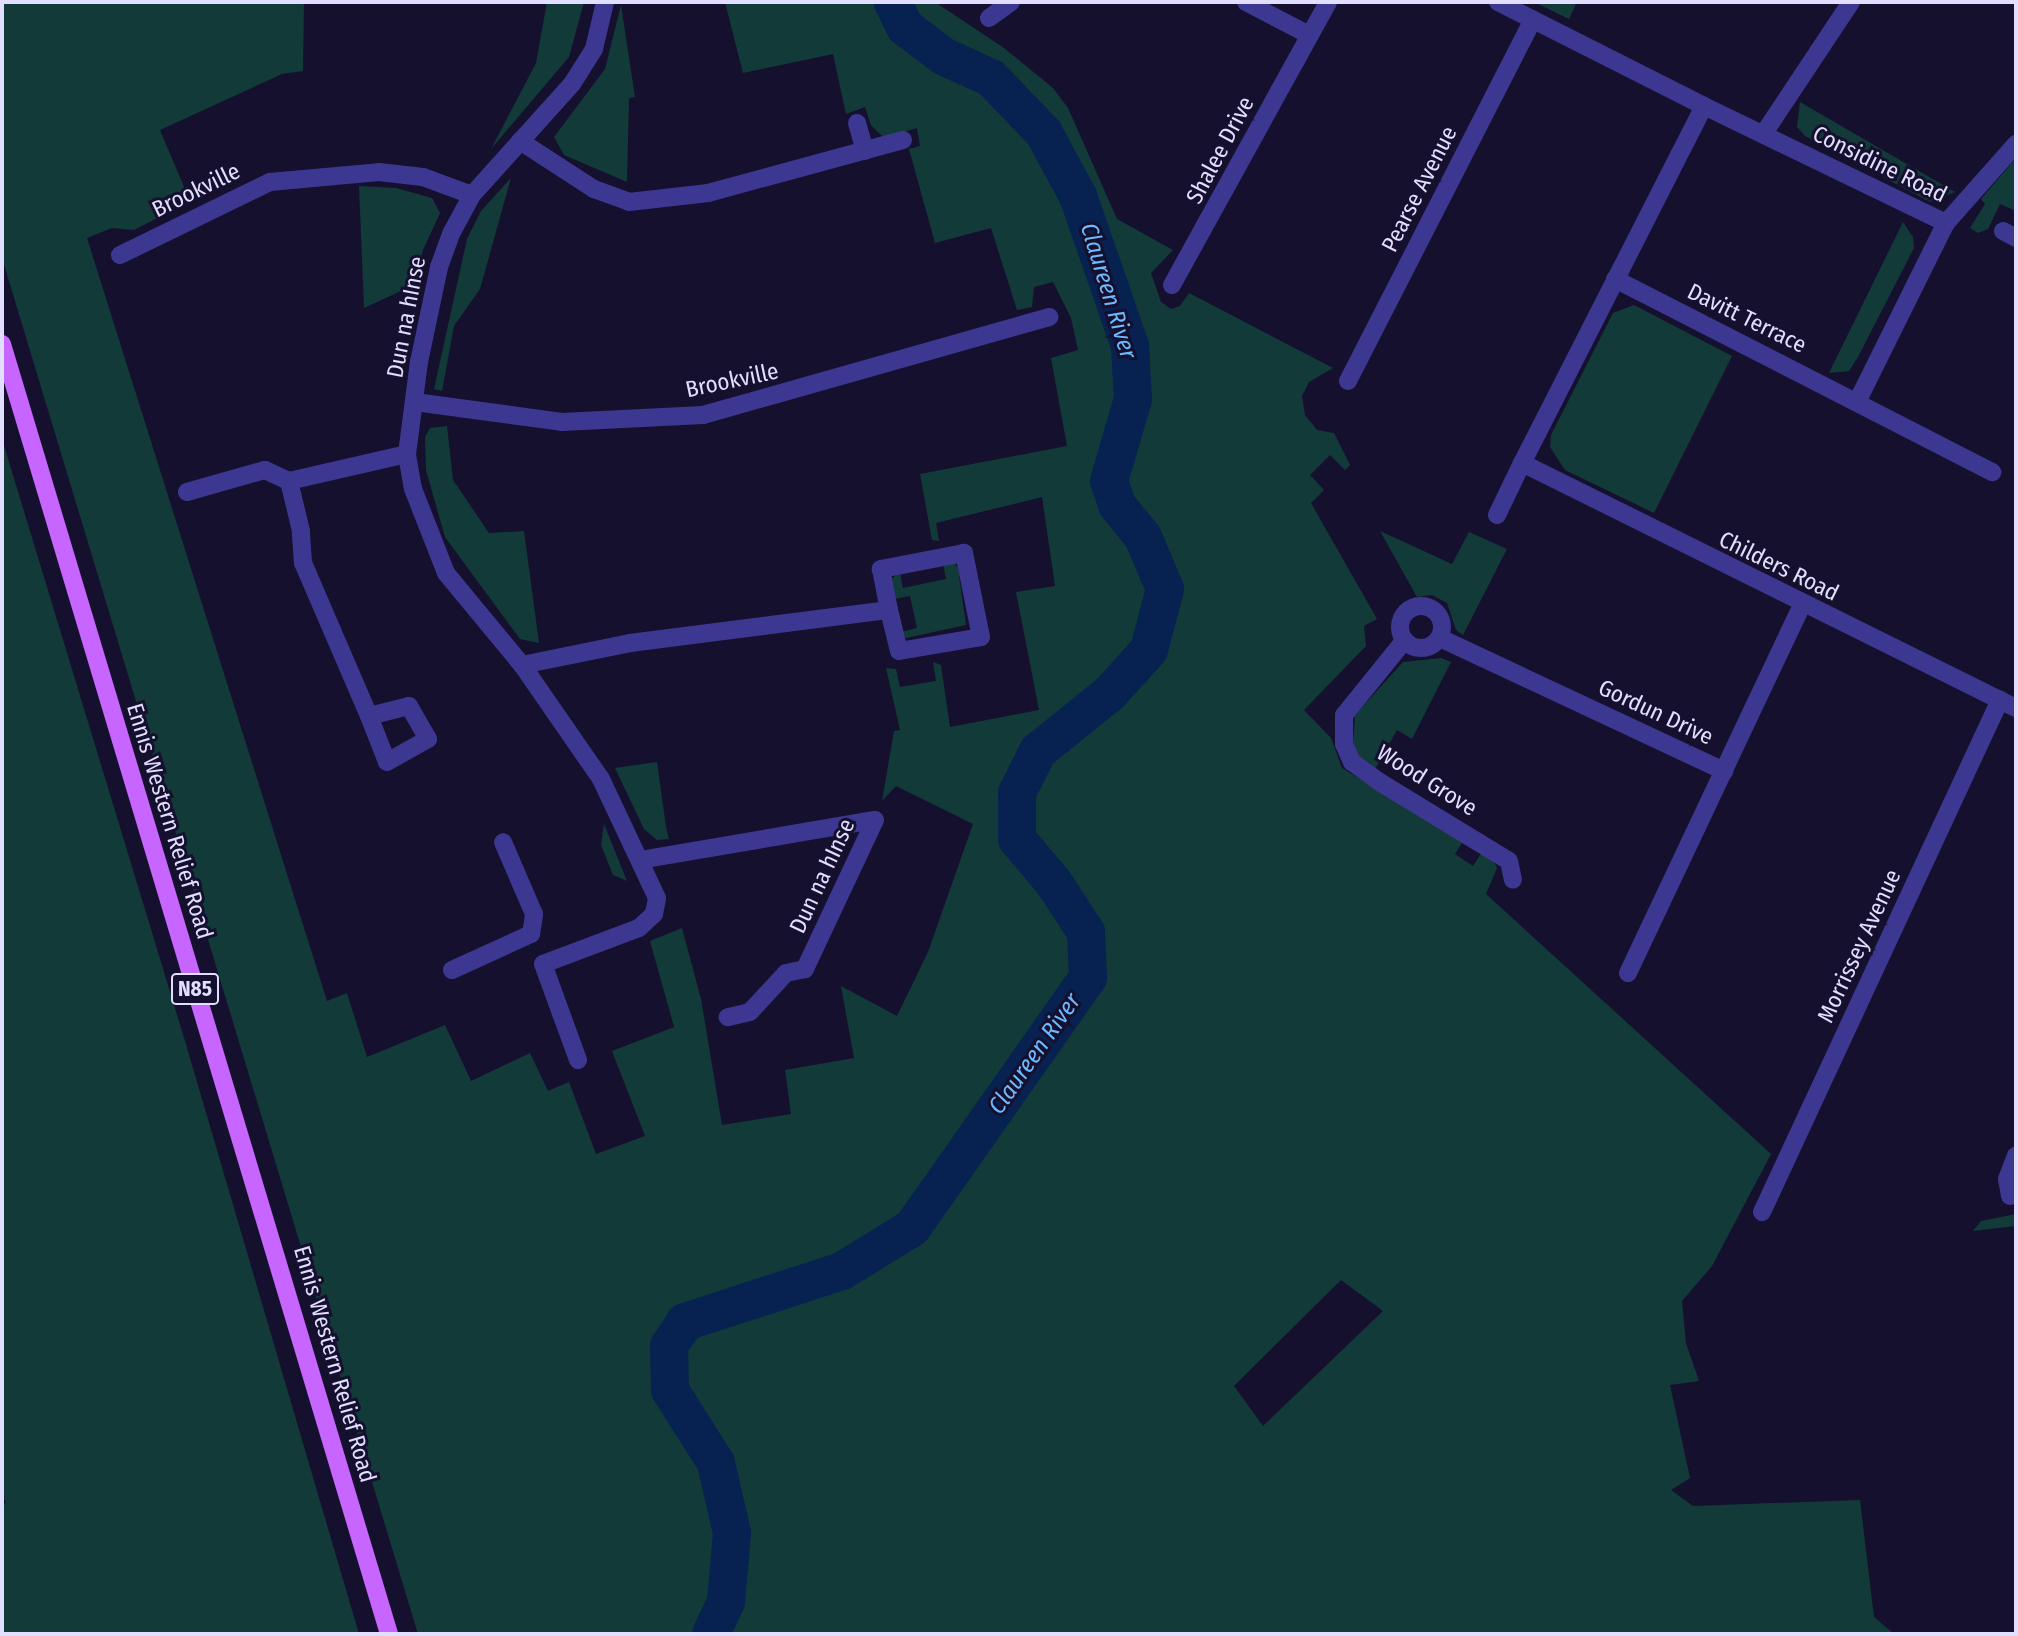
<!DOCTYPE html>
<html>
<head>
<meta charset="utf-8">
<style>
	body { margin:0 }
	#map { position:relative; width:2018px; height:1636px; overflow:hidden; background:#16102f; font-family:"Fira Sans Condensed",sans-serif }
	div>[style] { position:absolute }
	.green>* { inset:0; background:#123a39 }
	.river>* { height:38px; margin:-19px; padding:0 19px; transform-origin:19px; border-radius:19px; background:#072151 }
	.minor>* { height:18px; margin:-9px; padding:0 9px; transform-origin:9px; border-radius:9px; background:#3c3891 }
	.minor>.ring { margin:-9px; padding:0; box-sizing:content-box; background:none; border:18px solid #3c3891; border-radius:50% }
	.primary>* { height:18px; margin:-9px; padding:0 9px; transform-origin:9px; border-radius:9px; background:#c765ff }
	span { translate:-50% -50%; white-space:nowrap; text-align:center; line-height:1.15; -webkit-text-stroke:6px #16102f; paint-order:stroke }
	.shield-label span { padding:2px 5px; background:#16102f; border:2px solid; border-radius:5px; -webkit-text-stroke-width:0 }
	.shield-label { font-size:21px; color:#e2deff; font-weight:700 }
	.street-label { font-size:23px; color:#e2deff }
	.water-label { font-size:24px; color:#6cbaff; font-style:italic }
	.frame { position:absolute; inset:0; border:4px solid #e2deff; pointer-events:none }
</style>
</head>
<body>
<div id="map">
	<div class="green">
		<i style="clip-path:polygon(evenodd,2px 2px,304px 2px,303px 71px,282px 74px,160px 130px,190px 201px,134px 230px,112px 228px,87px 238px,327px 1001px,347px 993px,367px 1057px,445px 1025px,471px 1081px,530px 1053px,548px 1091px,569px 1082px,596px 1154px,645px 1136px,612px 1051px,674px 1027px,650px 941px,682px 928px,701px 999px,722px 1125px,791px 1114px,785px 1070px,854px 1058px,841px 986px,897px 1016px,928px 952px,973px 824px,896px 786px,882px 801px,894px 731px,900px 730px,886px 668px,896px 669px,900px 687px,936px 681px,933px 662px,941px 665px,950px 727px,1039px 710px,1016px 592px,1055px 586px,1042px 497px,936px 523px,939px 541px,932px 540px,920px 474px,1067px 446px,1051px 358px,1078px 350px,1071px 318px,1053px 282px,1034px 287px,1032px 307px,1017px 310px,991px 228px,935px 243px,909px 149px,920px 146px,917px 128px,884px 138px,871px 125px,865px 107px,846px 114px,833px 54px,743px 73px,725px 2px,935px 2px,1004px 48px,1053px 88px,1068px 108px,1117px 219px,1173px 250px,1151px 273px,1161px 302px,1171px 309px,1180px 306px,1189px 293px,1333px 368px,1309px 382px,1302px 396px,1305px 415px,1317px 430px,1334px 433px,1350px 465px,1345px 470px,1330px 455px,1310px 475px,1324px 490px,1311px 503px,1377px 619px,1364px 626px,1366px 646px,1304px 710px,1331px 738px,1342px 768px,1463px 841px,1455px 854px,1473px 866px,1482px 852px,1492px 858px,1497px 868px,1486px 894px,1771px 1154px,1712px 1266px,1682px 1301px,1686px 1343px,1699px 1381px,1670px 1385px,1690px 1478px,1671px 1490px,1693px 1506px,1860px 1500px,1874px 1617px,1894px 1634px,418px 1634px,2px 258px,2px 2px,1341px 1280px,1383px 1311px,1263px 1426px,1234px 1386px,1341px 1280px)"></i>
		<i style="clip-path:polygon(547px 2px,584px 2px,569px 57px,491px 149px,536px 63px)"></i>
		<i style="clip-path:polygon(1534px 2px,1577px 2px,1569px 19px)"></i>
		<i style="clip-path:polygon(621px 5px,635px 97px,629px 98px,627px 182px,564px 155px,554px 137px,605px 69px)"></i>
		<i style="clip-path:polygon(1800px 102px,1955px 192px,1930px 202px,1805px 136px,1797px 127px)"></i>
		<i style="clip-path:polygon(2016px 158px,2016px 211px,2000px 204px,1988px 229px,1978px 233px,1970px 228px,1985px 204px,1981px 199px)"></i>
		<i style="clip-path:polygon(511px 178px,480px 289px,454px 326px,442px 391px,434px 389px,467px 239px,481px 211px)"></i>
		<i style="clip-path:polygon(359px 186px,396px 188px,432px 198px,440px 213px,423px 250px,414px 285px,364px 308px)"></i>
		<i style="clip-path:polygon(1903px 222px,1913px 237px,1914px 248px,1858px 357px,1849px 371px,1829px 373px)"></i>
		<i style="clip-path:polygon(1634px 305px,1732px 356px,1654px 513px,1565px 470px,1550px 447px,1551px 435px,1613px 313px)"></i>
		<i style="clip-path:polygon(447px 426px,453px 480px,489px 533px,524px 531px,539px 643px,520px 639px,445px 537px,426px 470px,425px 437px,430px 428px)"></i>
		<i style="clip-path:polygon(2px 439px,185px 1041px,359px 1634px,2px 1634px,2px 1507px,6px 1502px,2px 1496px)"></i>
		<i style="clip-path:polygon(1380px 531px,1452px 564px,1469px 532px,1507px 549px,1463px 635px,1456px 630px,1447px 603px,1432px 595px,1417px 597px)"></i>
		<i style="clip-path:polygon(943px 563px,954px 563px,958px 568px,966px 625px,906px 638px,901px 632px,917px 628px,910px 596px,894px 599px,889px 585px,892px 578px,900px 573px,903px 588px,946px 579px)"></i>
		<i style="clip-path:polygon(1441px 658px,1451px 662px,1412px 739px,1397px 730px,1374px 771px,1360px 758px,1353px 743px,1355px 715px,1403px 662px)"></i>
		<i style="clip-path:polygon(657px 762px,666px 827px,669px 839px,657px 840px,644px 829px,615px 768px)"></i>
		<i style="clip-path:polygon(604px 824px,627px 881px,613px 875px,601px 845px)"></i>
		<i style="clip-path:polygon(2016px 1214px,2016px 1226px,1973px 1231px,1981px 1221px)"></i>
	</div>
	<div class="river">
		<i style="left:711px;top:1634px;width:35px;rotate:-65deg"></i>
		<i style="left:726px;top:1602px;width:69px;rotate:-85deg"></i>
		<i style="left:732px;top:1533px;width:72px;rotate:-102.9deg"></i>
		<i style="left:716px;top:1463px;width:86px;rotate:-122.2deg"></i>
		<i style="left:670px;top:1390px;width:44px;rotate:-91.3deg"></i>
		<i style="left:669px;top:1346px;width:29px;rotate:-56deg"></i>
		<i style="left:685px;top:1322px;width:165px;rotate:-18deg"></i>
		<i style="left:842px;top:1271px;width:82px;rotate:-31.6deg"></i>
		<i style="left:912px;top:1228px;width:306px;rotate:-54.9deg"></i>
		<i style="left:1088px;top:978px;width:46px;rotate:-92.5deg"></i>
		<i style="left:1086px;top:932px;width:59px;rotate:-123.1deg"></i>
		<i style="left:1054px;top:883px;width:57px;rotate:-130.1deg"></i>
		<i style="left:1017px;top:839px;width:46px;rotate:-90deg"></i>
		<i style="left:1017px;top:793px;width:47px;rotate:-63.4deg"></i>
		<i style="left:1038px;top:751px;width:91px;rotate:-38.8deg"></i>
		<i style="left:1109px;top:694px;width:59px;rotate:-47.7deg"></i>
		<i style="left:1149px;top:650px;width:63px;rotate:-75.3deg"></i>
		<i style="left:1165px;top:589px;width:56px;rotate:-112.9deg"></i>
		<i style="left:1143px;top:537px;width:41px;rotate:-129.1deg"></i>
		<i style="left:1117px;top:505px;width:25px;rotate:-108deg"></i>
		<i style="left:1109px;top:481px;width:85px;rotate:-73.7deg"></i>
		<i style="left:1133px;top:399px;width:53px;rotate:-93.2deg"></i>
		<i style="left:1130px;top:346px;width:159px;rotate:-109.1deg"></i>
		<i style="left:1078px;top:196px;width:72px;rotate:-118.4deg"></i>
		<i style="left:1044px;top:133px;width:76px;rotate:-133.9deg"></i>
		<i style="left:991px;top:78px;width:53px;rotate:-155.4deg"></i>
		<i style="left:943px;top:56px;width:48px;rotate:-142.7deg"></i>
		<i style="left:905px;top:27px;width:28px;rotate:-116deg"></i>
	</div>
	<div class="minor">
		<i style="left:1246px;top:2px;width:71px;rotate:27.6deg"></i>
		<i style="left:1498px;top:2px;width:231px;rotate:26.8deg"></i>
		<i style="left:1704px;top:106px;width:401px;rotate:117deg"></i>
		<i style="left:1522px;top:463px;width:551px;rotate:26.38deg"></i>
		<i style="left:989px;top:18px;width:27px;rotate:-36deg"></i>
		<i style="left:1704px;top:106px;width:269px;rotate:25.8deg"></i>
		<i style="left:857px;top:123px;width:29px;rotate:74deg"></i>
		<i style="left:1764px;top:133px;width:157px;rotate:-56.4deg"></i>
		<i style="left:520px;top:141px;width:88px;rotate:33deg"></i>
		<i style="left:594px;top:189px;width:37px;rotate:20deg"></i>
		<i style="left:629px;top:202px;width:80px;rotate:-6.5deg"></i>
		<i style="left:708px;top:193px;width:202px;rotate:-15.2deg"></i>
		<i style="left:2003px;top:231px;width:15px;rotate:28deg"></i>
		<i style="left:120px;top:255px;width:167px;rotate:-26deg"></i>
		<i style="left:270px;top:182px;width:109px;rotate:-5.2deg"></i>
		<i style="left:379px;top:172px;width:44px;rotate:6.5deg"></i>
		<i style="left:423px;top:177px;width:52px;rotate:20.2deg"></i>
		<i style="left:1615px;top:279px;width:424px;rotate:27.1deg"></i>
		<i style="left:1172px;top:285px;width:323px;rotate:-61.1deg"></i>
		<i style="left:1348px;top:381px;width:406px;rotate:-62.9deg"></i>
		<i style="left:1858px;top:400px;width:198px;rotate:-63.6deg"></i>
		<i style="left:1946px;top:223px;width:106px;rotate:-48.5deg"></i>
		<i style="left:415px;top:402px;width:148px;rotate:7.7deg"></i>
		<i style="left:562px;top:422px;width:141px;rotate:-2.8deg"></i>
		<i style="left:703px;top:415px;width:360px;rotate:-15.8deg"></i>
		<i style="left:187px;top:492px;width:81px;rotate:-15.8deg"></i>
		<i style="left:265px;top:470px;width:26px;rotate:25deg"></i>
		<i style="left:1497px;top:515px;width:58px;rotate:-64.3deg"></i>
		<i class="ring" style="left:1400px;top:606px;width:24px;height:24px"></i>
		<i style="left:1440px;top:638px;width:314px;rotate:25.1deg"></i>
		<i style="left:1404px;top:641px;width:95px;rotate:129deg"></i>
		<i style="left:1344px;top:715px;width:29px;rotate:90deg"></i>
		<i style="left:1344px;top:744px;width:20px;rotate:66deg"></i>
		<i style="left:1352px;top:762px;width:32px;rotate:36deg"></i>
		<i style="left:1378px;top:781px;width:153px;rotate:31.4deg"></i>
		<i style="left:1509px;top:861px;width:19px;rotate:78deg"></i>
		<i style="left:522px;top:665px;width:110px;rotate:-11.5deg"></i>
		<i style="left:630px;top:643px;width:261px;rotate:-7.3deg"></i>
		<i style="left:889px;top:610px;width:42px;rotate:76.3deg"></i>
		<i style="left:899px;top:651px;width:83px;rotate:-9.7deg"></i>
		<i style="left:981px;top:637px;width:86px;rotate:-101.4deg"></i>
		<i style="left:964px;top:553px;width:85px;rotate:169.1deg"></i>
		<i style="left:881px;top:569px;width:42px;rotate:79deg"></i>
		<i style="left:369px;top:716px;width:49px;rotate:68.6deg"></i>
		<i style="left:387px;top:762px;width:47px;rotate:-29.3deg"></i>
		<i style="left:428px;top:739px;width:38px;rotate:-120deg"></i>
		<i style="left:409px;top:706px;width:41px;rotate:166deg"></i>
		<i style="left:369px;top:716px;width:167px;rotate:-113.3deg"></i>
		<i style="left:303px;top:563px;width:32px;rotate:-94deg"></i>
		<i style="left:301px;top:531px;width:51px;rotate:-103.5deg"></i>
		<i style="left:289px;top:481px;width:121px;rotate:-12.9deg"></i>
		<i style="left:640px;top:860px;width:238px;rotate:-9.7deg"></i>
		<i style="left:875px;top:820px;width:165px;rotate:115.2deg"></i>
		<i style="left:805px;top:969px;width:19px;rotate:168deg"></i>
		<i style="left:786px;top:973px;width:53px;rotate:132.7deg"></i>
		<i style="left:750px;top:1012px;width:23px;rotate:167deg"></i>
		<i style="left:452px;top:970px;width:87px;rotate:-24.5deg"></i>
		<i style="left:531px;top:934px;width:20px;rotate:-81deg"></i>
		<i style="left:534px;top:914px;width:78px;rotate:-113.3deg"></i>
		<i style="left:1628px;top:973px;width:407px;rotate:-64.7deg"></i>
		<i style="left:578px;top:1060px;width:102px;rotate:-110deg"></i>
		<i style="left:543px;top:964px;width:103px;rotate:-20.6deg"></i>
		<i style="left:639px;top:928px;width:21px;rotate:-43deg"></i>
		<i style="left:654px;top:914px;width:16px;rotate:-79deg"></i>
		<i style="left:657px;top:898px;width:132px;rotate:-115.2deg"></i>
		<i style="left:601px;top:779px;width:139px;rotate:-124.7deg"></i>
		<i style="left:522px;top:665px;width:119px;rotate:-129.6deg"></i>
		<i style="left:446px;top:573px;width:90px;rotate:-111.4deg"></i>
		<i style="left:413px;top:489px;width:36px;rotate:-100deg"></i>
		<i style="left:407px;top:454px;width:93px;rotate:-82.6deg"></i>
		<i style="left:419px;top:362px;width:97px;rotate:-78.1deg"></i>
		<i style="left:439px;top:267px;width:37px;rotate:-70deg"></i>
		<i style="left:452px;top:232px;width:42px;rotate:-61.6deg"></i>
		<i style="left:472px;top:195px;width:149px;rotate:-48deg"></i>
		<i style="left:572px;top:84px;width:41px;rotate:-57.8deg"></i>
		<i style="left:594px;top:49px;width:48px;rotate:-76.8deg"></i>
		<i style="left:2010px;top:1196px;width:17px;rotate:-100deg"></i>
		<i style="left:2007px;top:1179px;width:25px;rotate:-69deg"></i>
		<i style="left:1762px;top:1212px;width:565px;rotate:-65.07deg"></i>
	</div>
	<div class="primary">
		<i style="left:2px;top:344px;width:1347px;rotate:73.3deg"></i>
	</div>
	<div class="shield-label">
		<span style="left:195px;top:989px">N85</span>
	</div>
	<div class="street-label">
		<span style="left:1220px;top:150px;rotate:-62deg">Shalee Drive</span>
		<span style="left:1880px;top:164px;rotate:26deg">Considine Road</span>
		<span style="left:1419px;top:189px;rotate:-63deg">Pearse Avenue</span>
		<span style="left:196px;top:190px;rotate:-26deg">Brookville</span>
		<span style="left:406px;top:317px;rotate:-79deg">Dun na hInse</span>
		<span style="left:1747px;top:318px;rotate:26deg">Davitt Terrace</span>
		<span style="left:732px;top:380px;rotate:-12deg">Brookville</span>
		<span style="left:1779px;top:566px;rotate:26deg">Childers Road</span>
		<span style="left:1656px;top:712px;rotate:25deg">Gordun Drive</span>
		<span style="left:1427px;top:780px;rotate:32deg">Wood Grove</span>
		<span style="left:170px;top:821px;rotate:73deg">Ennis Western Relief Road</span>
		<span style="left:822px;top:876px;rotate:-65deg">Dun na hInse</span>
		<span style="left:1859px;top:946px;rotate:-65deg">Morrissey Avenue</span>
		<span style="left:335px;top:1364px;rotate:74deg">Ennis Western Relief Road</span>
	</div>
	<div class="water-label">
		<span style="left:1108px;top:291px;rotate:73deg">Claureen River</span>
		<span style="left:1035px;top:1054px;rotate:-55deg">Claureen River</span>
	</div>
	<div class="frame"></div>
</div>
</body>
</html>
